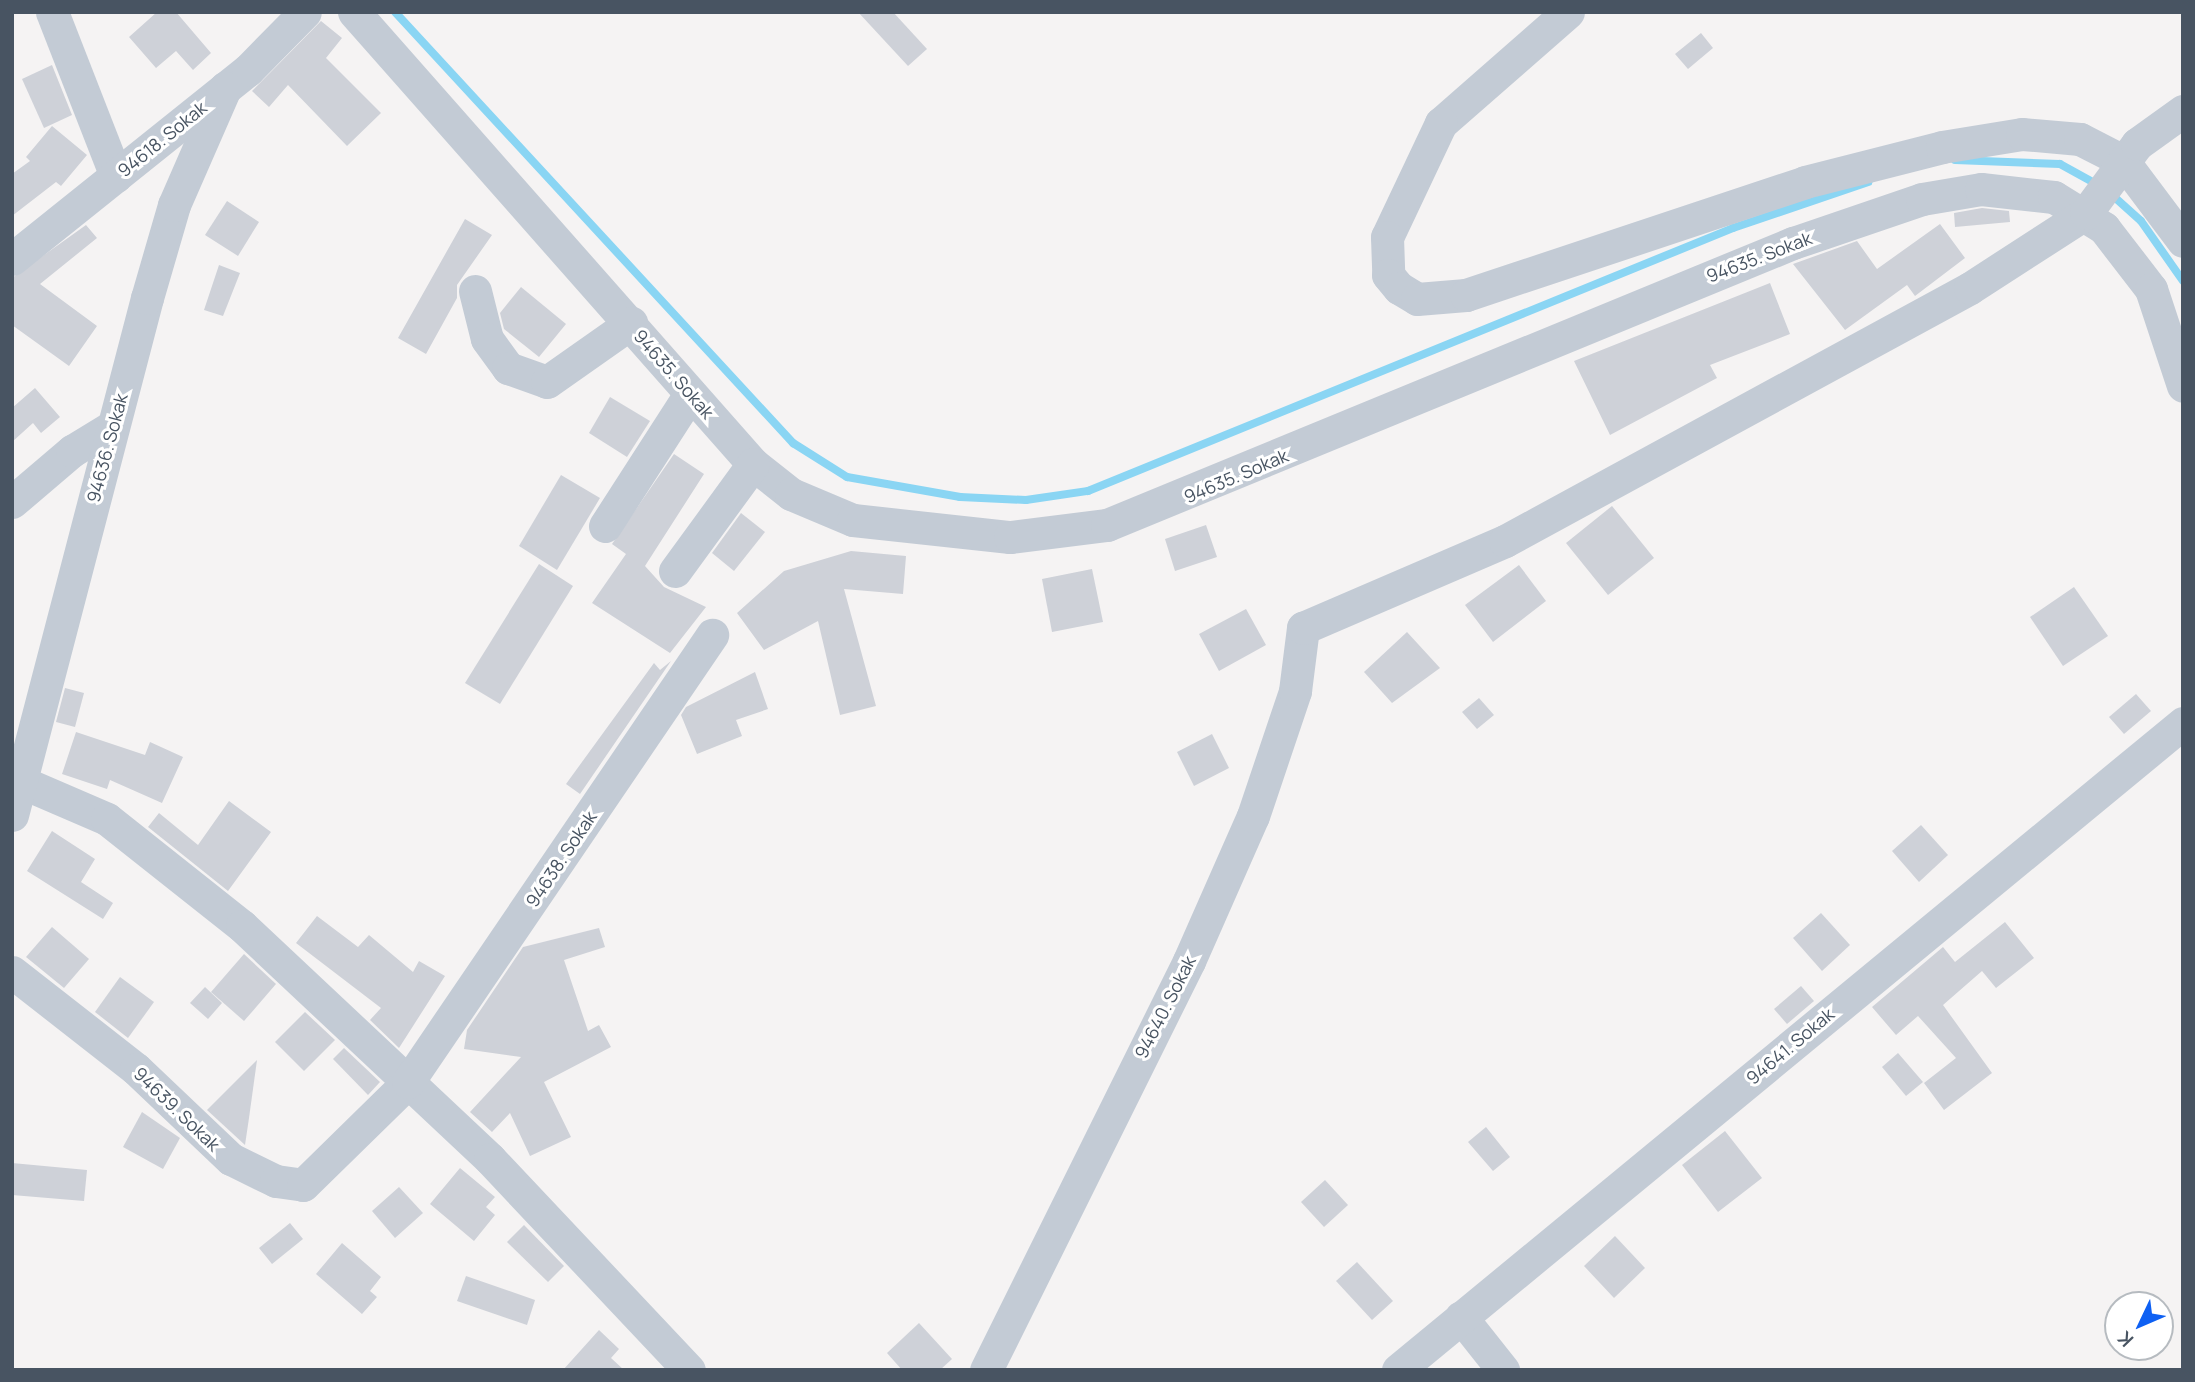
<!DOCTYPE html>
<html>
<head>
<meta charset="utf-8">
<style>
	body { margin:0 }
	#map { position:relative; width:2195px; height:1382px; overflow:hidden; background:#f5f3f3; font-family:Manrope,sans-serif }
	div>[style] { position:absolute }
	.stream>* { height:8px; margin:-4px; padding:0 4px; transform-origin:4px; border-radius:4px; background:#8ad5f3 }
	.building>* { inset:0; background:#ced1d8 }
	.minor>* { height:33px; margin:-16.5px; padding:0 16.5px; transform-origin:16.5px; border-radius:16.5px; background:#c3cbd5 }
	span { translate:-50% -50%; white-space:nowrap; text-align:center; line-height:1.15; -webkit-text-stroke:6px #fff; paint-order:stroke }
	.street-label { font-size:18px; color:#485462 }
	.frame { position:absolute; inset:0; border:14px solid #485462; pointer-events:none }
	.north { position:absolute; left:2104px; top:1291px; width:70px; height:70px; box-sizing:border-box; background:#fff; border:2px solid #b6bbc0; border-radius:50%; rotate:226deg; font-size:19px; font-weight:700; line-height:28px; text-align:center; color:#485462 }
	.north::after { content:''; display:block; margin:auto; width:24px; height:32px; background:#0e60f3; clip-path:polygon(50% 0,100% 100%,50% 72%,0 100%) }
</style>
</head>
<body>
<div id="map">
	<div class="stream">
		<i style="left:395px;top:12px;width:587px;rotate:47.28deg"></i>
		<i style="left:793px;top:443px;width:64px;rotate:32.2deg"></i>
		<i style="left:847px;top:477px;width:115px;rotate:10deg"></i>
		<i style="left:960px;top:497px;width:66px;rotate:2.6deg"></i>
		<i style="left:1026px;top:500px;width:63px;rotate:-8.3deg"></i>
		<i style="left:1088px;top:491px;width:697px;rotate:-22.18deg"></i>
		<i style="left:1733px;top:228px;width:143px;rotate:-18.8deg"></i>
		<i style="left:1955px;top:160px;width:105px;rotate:2.2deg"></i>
		<i style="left:2060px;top:164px;width:43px;rotate:28.9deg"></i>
		<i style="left:2111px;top:194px;width:40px;rotate:42deg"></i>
		<i style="left:2141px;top:221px;width:73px;rotate:55deg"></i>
	</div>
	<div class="building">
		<i style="clip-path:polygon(157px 12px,176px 12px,211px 53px,193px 70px,176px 51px,156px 68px,129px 37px)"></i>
		<i style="clip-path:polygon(858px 12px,893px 12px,927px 49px,908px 66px)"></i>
		<i style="clip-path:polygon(321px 21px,342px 38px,326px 58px,381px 113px,347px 146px,288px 85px,269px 107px,252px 91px)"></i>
		<i style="clip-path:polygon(1701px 33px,1713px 48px,1688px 69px,1675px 54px)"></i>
		<i style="clip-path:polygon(52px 65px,72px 115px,44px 128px,22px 79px)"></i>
		<i style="clip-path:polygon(52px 126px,87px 155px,61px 186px,56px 182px,12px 216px,12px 174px,30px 161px,26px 157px)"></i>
		<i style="clip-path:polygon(227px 201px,259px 222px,238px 256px,205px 235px)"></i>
		<i style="clip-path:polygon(1982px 208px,2009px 211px,2010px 222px,1955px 227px,1954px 213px)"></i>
		<i style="clip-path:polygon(465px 219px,492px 235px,457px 285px,457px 298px,426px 354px,398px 338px)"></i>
		<i style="clip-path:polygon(1940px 224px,1965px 258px,1915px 296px,1907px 285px,1845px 330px,1793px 264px,1857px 241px,1877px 269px)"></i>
		<i style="clip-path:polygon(86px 225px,97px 238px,40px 284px,97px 326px,69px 366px,12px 325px,12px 278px)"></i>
		<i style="clip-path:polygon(219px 265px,240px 273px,223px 316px,204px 310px)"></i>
		<i style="clip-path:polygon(1770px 283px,1790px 334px,1710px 365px,1717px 378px,1610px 435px,1574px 361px)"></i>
		<i style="clip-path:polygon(521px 287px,566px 324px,539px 357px,504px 329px,500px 313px)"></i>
		<i style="clip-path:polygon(35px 388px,60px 417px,41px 433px,33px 423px,12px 442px,12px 408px)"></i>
		<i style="clip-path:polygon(610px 397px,650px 421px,627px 457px,589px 433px)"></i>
		<i style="clip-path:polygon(674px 454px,704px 474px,645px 566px,664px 587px,706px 607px,670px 653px,592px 603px,626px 554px,612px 544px)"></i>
		<i style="clip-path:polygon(561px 475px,600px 498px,557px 570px,519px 546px)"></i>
		<i style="clip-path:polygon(1612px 506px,1654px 558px,1608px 595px,1566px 543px)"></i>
		<i style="clip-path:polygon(741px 513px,765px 532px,734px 571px,712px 553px)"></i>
		<i style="clip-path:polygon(1206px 525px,1217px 557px,1175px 571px,1165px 539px)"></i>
		<i style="clip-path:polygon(851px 551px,906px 556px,903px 594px,844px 589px,876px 706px,840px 715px,818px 621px,764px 650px,737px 613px,784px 571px)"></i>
		<i style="clip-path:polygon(539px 564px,573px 586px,500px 704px,465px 683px)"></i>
		<i style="clip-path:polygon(1519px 565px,1546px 601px,1493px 642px,1465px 605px)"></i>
		<i style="clip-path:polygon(1092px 569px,1103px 622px,1052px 632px,1042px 579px)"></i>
		<i style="clip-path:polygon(2074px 587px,2108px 636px,2063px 666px,2030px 617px)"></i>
		<i style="clip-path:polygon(1246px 609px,1266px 645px,1219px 671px,1199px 634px)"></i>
		<i style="clip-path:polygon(1407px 632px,1440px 668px,1392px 703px,1364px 672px)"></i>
		<i style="clip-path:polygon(671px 661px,580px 794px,566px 784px,654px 663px,660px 670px)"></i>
		<i style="clip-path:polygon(755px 672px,768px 709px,736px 720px,742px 736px,697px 754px,681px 715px,686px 707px)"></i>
		<i style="clip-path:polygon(65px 688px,84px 693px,75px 727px,56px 722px)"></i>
		<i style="clip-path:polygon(2136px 694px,2151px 711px,2124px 734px,2109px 717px)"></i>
		<i style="clip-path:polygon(1479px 698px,1494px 715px,1477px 729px,1462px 712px)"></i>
		<i style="clip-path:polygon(76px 732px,145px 755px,150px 742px,183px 757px,162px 803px,110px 780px,107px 789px,62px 774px)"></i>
		<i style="clip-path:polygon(1212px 734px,1229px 768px,1194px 786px,1177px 752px)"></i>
		<i style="clip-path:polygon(229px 801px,271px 832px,228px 891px,148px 827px,159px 813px,198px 845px)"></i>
		<i style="clip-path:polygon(1921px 825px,1948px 855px,1919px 882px,1892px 851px)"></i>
		<i style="clip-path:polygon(52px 831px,95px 859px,81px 882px,113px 903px,103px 919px,27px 871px)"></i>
		<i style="clip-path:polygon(1821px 913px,1850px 945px,1822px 971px,1793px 938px)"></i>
		<i style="clip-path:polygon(317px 916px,358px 947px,369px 935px,413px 972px,419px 961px,445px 976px,399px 1048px,370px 1020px,381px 1008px,296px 943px)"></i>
		<i style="clip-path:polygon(2005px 922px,2034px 958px,1996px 988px,1982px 971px,1943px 1005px,1992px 1073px,1944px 1110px,1924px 1083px,1956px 1058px,1918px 1016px,1896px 1035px,1872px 1007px,1943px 947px,1955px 962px)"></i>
		<i style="clip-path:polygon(52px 927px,89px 959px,64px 988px,26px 957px)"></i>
		<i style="clip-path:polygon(599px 928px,605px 947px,564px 960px,588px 1031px,599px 1025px,611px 1047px,544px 1082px,571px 1137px,530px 1156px,510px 1113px,492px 1132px,470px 1112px,521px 1057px,464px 1049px,467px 1030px,523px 947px)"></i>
		<i style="clip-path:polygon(244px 954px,276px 984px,244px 1021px,211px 992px)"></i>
		<i style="clip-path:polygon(120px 977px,154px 1002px,128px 1038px,95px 1012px)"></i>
		<i style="clip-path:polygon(1801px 986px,1814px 1001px,1787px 1024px,1774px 1009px)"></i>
		<i style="clip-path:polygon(205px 987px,222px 1003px,208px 1019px,190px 1003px)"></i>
		<i style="clip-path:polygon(305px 1012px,335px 1040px,304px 1071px,275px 1042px)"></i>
		<i style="clip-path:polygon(344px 1048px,380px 1082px,368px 1095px,333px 1059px)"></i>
		<i style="clip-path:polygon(1898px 1053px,1923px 1082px,1906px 1096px,1882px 1067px)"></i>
		<i style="clip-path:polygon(257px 1060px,249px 1118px,245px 1145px,207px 1110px)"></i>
		<i style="clip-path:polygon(142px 1112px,180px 1138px,163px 1169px,123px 1147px)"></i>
		<i style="clip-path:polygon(1486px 1127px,1510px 1157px,1493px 1171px,1468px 1142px)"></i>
		<i style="clip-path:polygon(1725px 1131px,1762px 1178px,1718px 1212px,1682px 1165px)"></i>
		<i style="clip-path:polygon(12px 1163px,87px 1170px,84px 1201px,12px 1195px)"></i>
		<i style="clip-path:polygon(460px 1168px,495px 1197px,486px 1207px,495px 1215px,474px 1241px,430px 1204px)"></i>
		<i style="clip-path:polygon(1325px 1180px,1348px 1205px,1324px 1227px,1301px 1202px)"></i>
		<i style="clip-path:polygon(399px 1187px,423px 1213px,395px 1238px,372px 1211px)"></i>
		<i style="clip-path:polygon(290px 1223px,303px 1239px,272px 1264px,259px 1248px)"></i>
		<i style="clip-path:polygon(524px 1225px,564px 1266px,548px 1282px,507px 1242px)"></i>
		<i style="clip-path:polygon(1615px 1236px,1645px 1268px,1614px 1298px,1584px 1266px)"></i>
		<i style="clip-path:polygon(342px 1243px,381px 1277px,370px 1291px,377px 1297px,362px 1314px,316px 1274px)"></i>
		<i style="clip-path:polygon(1357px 1262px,1393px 1301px,1372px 1320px,1336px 1281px)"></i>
		<i style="clip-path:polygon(466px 1276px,535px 1300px,527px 1325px,457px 1301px)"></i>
		<i style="clip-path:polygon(919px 1323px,952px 1359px,940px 1370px,902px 1370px,887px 1353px)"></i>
		<i style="clip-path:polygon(599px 1330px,619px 1349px,611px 1358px,624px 1370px,563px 1370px)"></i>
	</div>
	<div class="minor">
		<i style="left:52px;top:12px;width:176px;rotate:68.7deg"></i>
		<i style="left:354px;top:12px;width:603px;rotate:48.56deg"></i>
		<i style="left:753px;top:464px;width:48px;rotate:38.3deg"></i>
		<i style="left:791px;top:494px;width:67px;rotate:22.8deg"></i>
		<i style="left:853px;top:520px;width:158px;rotate:6.2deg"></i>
		<i style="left:1010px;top:537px;width:98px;rotate:-7.1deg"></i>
		<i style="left:1107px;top:525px;width:742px;rotate:-22.35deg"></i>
		<i style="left:1793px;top:243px;width:136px;rotate:-18.8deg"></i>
		<i style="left:1922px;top:199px;width:60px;rotate:-9.6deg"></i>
		<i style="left:1981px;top:189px;width:73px;rotate:6.3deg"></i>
		<i style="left:2054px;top:197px;width:59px;rotate:31.8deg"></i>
		<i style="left:2104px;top:228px;width:77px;rotate:52.4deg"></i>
		<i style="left:2151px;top:289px;width:102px;rotate:71.7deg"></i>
		<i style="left:1568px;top:12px;width:169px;rotate:138.8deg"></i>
		<i style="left:1441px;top:123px;width:126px;rotate:115.3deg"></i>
		<i style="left:1387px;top:237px;width:38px;rotate:88deg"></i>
		<i style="left:1388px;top:275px;width:17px;rotate:50deg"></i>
		<i style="left:1399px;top:288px;width:21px;rotate:31deg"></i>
		<i style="left:1417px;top:299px;width:49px;rotate:-4.7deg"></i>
		<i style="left:1466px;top:295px;width:357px;rotate:-18.4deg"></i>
		<i style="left:1805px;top:182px;width:141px;rotate:-14.3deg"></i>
		<i style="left:1942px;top:147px;width:81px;rotate:-9.2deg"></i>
		<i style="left:2022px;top:134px;width:58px;rotate:4.9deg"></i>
		<i style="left:2080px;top:139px;width:48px;rotate:27.1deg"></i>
		<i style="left:2123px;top:161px;width:100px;rotate:53.1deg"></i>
		<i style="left:12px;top:259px;width:302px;rotate:-38.7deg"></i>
		<i style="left:248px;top:70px;width:81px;rotate:-45.5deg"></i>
		<i style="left:475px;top:291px;width:49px;rotate:76deg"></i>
		<i style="left:487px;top:339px;width:36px;rotate:54deg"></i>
		<i style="left:508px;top:368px;width:41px;rotate:19.7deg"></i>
		<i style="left:547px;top:382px;width:103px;rotate:-35.1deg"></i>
		<i style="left:12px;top:502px;width:79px;rotate:-40.4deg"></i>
		<i style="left:72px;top:451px;width:48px;rotate:-31.4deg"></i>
		<i style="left:605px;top:526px;width:157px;rotate:-57.2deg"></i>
		<i style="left:675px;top:571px;width:132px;rotate:-53.9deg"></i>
		<i style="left:12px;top:778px;width:103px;rotate:23.3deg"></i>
		<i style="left:107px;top:819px;width:172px;rotate:38.4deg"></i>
		<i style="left:242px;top:926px;width:340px;rotate:43.2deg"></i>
		<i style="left:490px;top:1159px;width:290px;rotate:46.7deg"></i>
		<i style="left:12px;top:815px;width:534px;rotate:-75.37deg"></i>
		<i style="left:147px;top:298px;width:97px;rotate:-73.8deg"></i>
		<i style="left:174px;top:205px;width:128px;rotate:-66.4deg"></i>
		<i style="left:12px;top:972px;width:157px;rotate:38deg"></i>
		<i style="left:136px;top:1069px;width:131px;rotate:43.5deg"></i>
		<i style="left:231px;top:1159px;width:50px;rotate:26.1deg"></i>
		<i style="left:276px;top:1181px;width:27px;rotate:8deg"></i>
		<i style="left:303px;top:1185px;width:147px;rotate:-44.4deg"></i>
		<i style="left:408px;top:1082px;width:541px;rotate:-55.78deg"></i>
		<i style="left:1461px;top:1317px;width:68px;rotate:51.6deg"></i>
		<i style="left:986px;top:1370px;width:457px;rotate:-63.6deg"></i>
		<i style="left:1189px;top:961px;width:158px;rotate:-66.2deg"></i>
		<i style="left:1253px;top:816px;width:132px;rotate:-71.4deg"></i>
		<i style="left:1295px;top:691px;width:64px;rotate:-82.8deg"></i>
		<i style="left:1303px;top:628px;width:220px;rotate:-23.3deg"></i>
		<i style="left:1505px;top:541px;width:529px;rotate:-28.55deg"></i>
		<i style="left:1970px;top:288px;width:138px;rotate:-32.9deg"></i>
		<i style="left:2086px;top:213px;width:86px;rotate:-53.5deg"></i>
		<i style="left:2137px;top:144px;width:57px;rotate:-35.7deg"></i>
		<i style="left:1398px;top:1370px;width:1017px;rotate:-39.5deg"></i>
	</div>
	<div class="street-label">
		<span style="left:162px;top:139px;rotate:-39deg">94618. Sokak</span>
		<span style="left:1759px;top:257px;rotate:-21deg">94635. Sokak</span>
		<span style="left:674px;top:374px;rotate:49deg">94635. Sokak</span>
		<span style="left:107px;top:448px;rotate:-75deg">94636. Sokak</span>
		<span style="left:1236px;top:476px;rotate:-23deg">94635. Sokak</span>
		<span style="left:561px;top:859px;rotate:-56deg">94638. Sokak</span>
		<span style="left:1165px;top:1007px;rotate:-63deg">94640. Sokak</span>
		<span style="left:1790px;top:1046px;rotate:-40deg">94641. Sokak</span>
		<span style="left:177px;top:1109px;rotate:44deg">94639. Sokak</span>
	</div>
	<div class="frame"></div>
	<div class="north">K</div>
</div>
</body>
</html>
